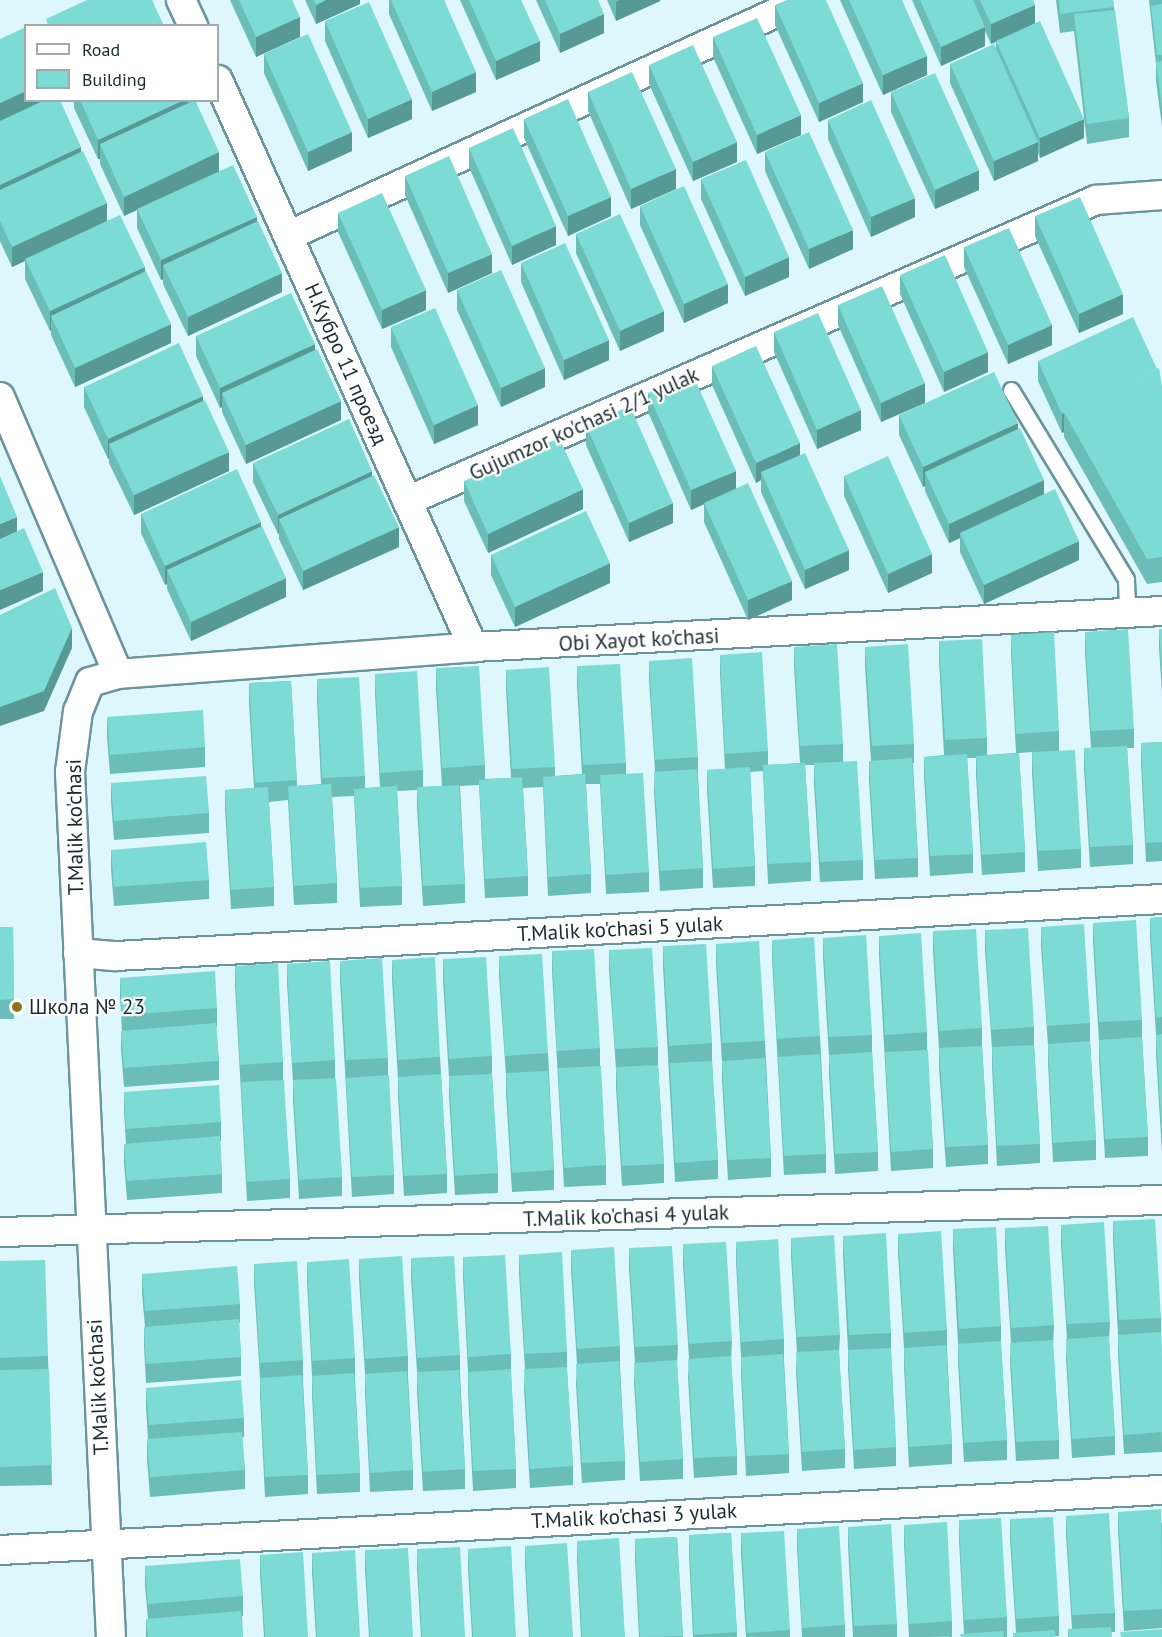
<!DOCTYPE html>
<html>
<head>
<meta charset="utf-8">
<style>
	body { margin:0 }
	#map { position:relative; width:1162px; height:1637px; overflow:hidden; background:#ddf7fd; font-family:"PT Sans",sans-serif }
	div>[style] { position:absolute }
	.roads { filter:drop-shadow(2px 0 #6b949d) drop-shadow(-2px 0 #6b949d) drop-shadow(0 2px #6b949d) drop-shadow(0 -2px #6b949d) }
	.lane>* { height:15px; margin:-7.5px; padding:0 7.5px; transform-origin:7.5px; border-radius:7.5px; background:#fff }
	.street>* { height:28px; margin:-14px; padding:0 14px; transform-origin:14px; border-radius:14px; background:#fff }
	.wall>* { inset:0; background:#6bbdb7 }
	.shaded-wall>* { inset:0; background:#579a95 }
	.building>* { inset:0; background:#7cdcd5 }
	.dots>* { width:16px; height:16px; translate:-50% -50%; box-sizing:border-box; border:3px solid #fff; border-radius:50% }
	span { translate:-50% -50%; white-space:nowrap; text-align:center; line-height:1.15; -webkit-text-stroke:4.5px #fff; paint-order:stroke }
	.street-label { font-size:21px; color:#1a2b2f }
	.poi-label { font-size:21px; color:#1a2b2f }
	.left { translate:0 -50%; text-align:left }
	.legend { position:absolute; left:24px; top:24px; width:195px; height:78px; box-sizing:border-box; background:#fff; border:2px solid #a3aaac; margin:0; padding:8px 10px; list-style:none; font-size:18px; color:#1a2b2f }
	.legend li { display:flex; align-items:center; gap:12px; height:30px }
	.legend b { width:30px; border:2px solid #a3aaac }
</style>
</head>
<body>
<div id="map">
	<div class="roads">
		<div class="lane">
			<i style="left:1011px;top:390px;width:221px;rotate:58.7deg"></i>
			<i style="left:1126px;top:579px;width:34px;rotate:88deg"></i>
		</div>
		<div class="street">
			<i style="left:181px;top:0;width:29px;rotate:65deg"></i>
			<i style="left:218px;top:80px;width:622px;rotate:65.78deg"></i>
			<i style="left:288px;top:236px;width:567px;rotate:-24.58deg"></i>
			<i style="left:0;top:397px;width:301px;rotate:66.9deg"></i>
			<i style="left:118px;top:674px;width:29px;rotate:164deg"></i>
			<i style="left:90px;top:682px;width:31px;rotate:112deg"></i>
			<i style="left:78px;top:711px;width:62px;rotate:97.5deg"></i>
			<i style="left:70px;top:772px;width:866px;rotate:87.29deg"></i>
			<i style="left:407px;top:501px;width:752px;rotate:-23.6deg"></i>
			<i style="left:1096px;top:200px;width:66px;rotate:-4.3deg"></i>
			<i style="left:118px;top:674px;width:356px;rotate:-4.3deg"></i>
			<i style="left:473px;top:647px;width:690px;rotate:-2.99deg"></i>
			<i style="left:78px;top:953px;width:38px;rotate:5deg"></i>
			<i style="left:116px;top:956px;width:1048px;rotate:-3.12deg"></i>
			<i style="left:0;top:1232px;width:1162px;rotate:-1.58deg"></i>
			<i style="left:0;top:1550px;width:1164px;rotate:-2.96deg"></i>
		</div>
	</div>
	<div class="wall">
		<i style="clip-path:polygon(230px 0,292px 0,300px 37px,256px 57px)"></i>
		<i style="clip-path:polygon(305px 0,360px 0,360px 4px,316px 24px)"></i>
		<i style="clip-path:polygon(389px 0,444px 0,476px 92px,432px 111px,389px 14px)"></i>
		<i style="clip-path:polygon(460px 0,521px 0,540px 61px,496px 80px)"></i>
		<i style="clip-path:polygon(536px 0,598px 0,604px 33px,560px 53px)"></i>
		<i style="clip-path:polygon(607px 0,660px 0,660px 1px,616px 21px)"></i>
		<i style="clip-path:polygon(840px 0,902px 0,927px 75px,883px 95px)"></i>
		<i style="clip-path:polygon(912px 0,1033px 0,1035px 23px,1084px 138px,1040px 158px,1038px 153px,1038px 161px,994px 181px,950px 83px,950px 64px,996px 49px,996px 42px,991px 44px,985px 31px,985px 46px,941px 66px)"></i>
		<i style="clip-path:polygon(1056px 0,1113px 0,1129px 118px,1129px 137px,1087px 144px,1074px 31px,1060px 33px)"></i>
		<i style="clip-path:polygon(1149px 0,1162px 0,1162px 127px,1156px 81px,1156px 64px)"></i>
		<i style="clip-path:polygon(775px 5px,863px 102px,819px 122px,775px 25px)"></i>
		<i style="clip-path:polygon(325px 21px,412px 119px,368px 138px,325px 41px)"></i>
		<i style="clip-path:polygon(713px 37px,801px 135px,757px 154px,713px 57px)"></i>
		<i style="clip-path:polygon(0 39px,26px 100px,81px 152px,107px 221px,145px 272px,171px 343px,75px 387px,51px 335px,51px 330px,50px 331px,25px 279px,25px 261px,12px 267px,0 241px)"></i>
		<i style="clip-path:polygon(264px 54px,352px 151px,308px 171px,264px 73px)"></i>
		<i style="clip-path:polygon(649px 65px,737px 162px,693px 181px,649px 84px)"></i>
		<i style="clip-path:polygon(588px 92px,676px 189px,631px 209px,588px 111px)"></i>
		<i style="clip-path:polygon(891px 92px,979px 190px,935px 209px,891px 112px)"></i>
		<i style="clip-path:polygon(74px 100px,194px 100px,219px 171px,257px 222px,282px 292px,188px 336px,163px 284px,163px 279px,161px 280px,137px 228px,137px 210px,124px 216px,100px 164px,100px 159px,98px 159px,74px 108px)"></i>
		<i style="clip-path:polygon(524px 119px,611px 216px,568px 236px,524px 138px)"></i>
		<i style="clip-path:polygon(828px 120px,915px 217px,871px 237px,828px 139px)"></i>
		<i style="clip-path:polygon(469px 148px,556px 245px,512px 265px,469px 167px)"></i>
		<i style="clip-path:polygon(765px 152px,853px 249px,809px 269px,765px 171px)"></i>
		<i style="clip-path:polygon(405px 176px,492px 273px,448px 293px,405px 195px)"></i>
		<i style="clip-path:polygon(701px 179px,789px 277px,745px 296px,701px 199px)"></i>
		<i style="clip-path:polygon(640px 206px,728px 303px,684px 323px,640px 225px)"></i>
		<i style="clip-path:polygon(338px 213px,426px 310px,382px 329px,338px 232px)"></i>
		<i style="clip-path:polygon(1035px 216px,1123px 314px,1079px 333px,1035px 236px)"></i>
		<i style="clip-path:polygon(576px 234px,664px 331px,620px 351px,576px 253px)"></i>
		<i style="clip-path:polygon(964px 247px,1052px 345px,1008px 364px,964px 267px)"></i>
		<i style="clip-path:polygon(521px 263px,609px 360px,564px 380px,521px 282px)"></i>
		<i style="clip-path:polygon(900px 275px,988px 372px,944px 392px,900px 294px)"></i>
		<i style="clip-path:polygon(457px 290px,545px 387px,501px 407px,457px 310px)"></i>
		<i style="clip-path:polygon(838px 305px,925px 403px,881px 422px,838px 325px)"></i>
		<i style="clip-path:polygon(391px 327px,478px 425px,434px 444px,391px 347px)"></i>
		<i style="clip-path:polygon(774px 332px,861px 430px,817px 449px,774px 352px)"></i>
		<i style="clip-path:polygon(196px 336px,315px 349px,341px 420px,246px 464px,222px 412px,222px 407px,220px 408px,196px 356px)"></i>
		<i style="clip-path:polygon(1038px 361px,1162px 387px,1162px 582px,1147px 584px,1064px 437px,1064px 432px,1062px 433px,1038px 381px)"></i>
		<i style="clip-path:polygon(712px 366px,849px 570px,805px 589px,761px 492px,761px 480px,756px 483px,712px 385px)"></i>
		<i style="clip-path:polygon(84px 387px,203px 401px,229px 471px,134px 515px,109px 463px,109px 458px,108px 459px,84px 407px)"></i>
		<i style="clip-path:polygon(648px 393px,736px 488px,792px 600px,748px 620px,704px 522px,704px 504px,691px 510px,648px 412px)"></i>
		<i style="clip-path:polygon(899px 415px,1018px 429px,1044px 494px,1079px 560px,984px 604px,960px 552px,960px 538px,949px 543px,925px 491px,925px 486px,923px 487px,899px 435px)"></i>
		<i style="clip-path:polygon(586px 425px,673px 523px,629px 542px,586px 445px)"></i>
		<i style="clip-path:polygon(253px 463px,399px 547px,303px 590px,279px 539px,279px 533px,278px 534px,253px 482px)"></i>
		<i style="clip-path:polygon(844px 476px,932px 573px,888px 593px,844px 496px)"></i>
		<i style="clip-path:polygon(464px 481px,583px 509px,488px 553px,464px 501px)"></i>
		<i style="clip-path:polygon(141px 514px,261px 527px,286px 597px,191px 641px,167px 589px,167px 584px,165px 585px,141px 533px)"></i>
		<i style="clip-path:polygon(491px 555px,610px 583px,515px 627px,491px 575px)"></i>
		<i style="clip-path:polygon(1159px 629px,1162px 629px,1162px 693px,1159px 648px)"></i>
		<i style="clip-path:polygon(1085px 632px,1134px 729px,1134px 748px,1127px 748px,1133px 845px,1133px 864px,1090px 867px,1084px 768px,1084px 748px,1091px 748px,1085px 652px)"></i>
		<i style="clip-path:polygon(1011px 635px,1059px 731px,1059px 751px,1081px 849px,1081px 868px,1038px 871px,1032px 772px,1032px 752px,1019px 753px,1025px 852px,1025px 872px,982px 875px,976px 775px,976px 758px,967px 758px,973px 854px,973px 873px,930px 876px,924px 776px,924px 757px,944px 755px,939px 660px,939px 641px,987px 738px,987px 755px,1016px 753px,1011px 654px)"></i>
		<i style="clip-path:polygon(794px 647px,843px 744px,843px 761px,863px 860px,863px 880px,820px 882px,814px 783px,814px 765px,805px 765px,811px 862px,811px 881px,768px 884px,763px 771px,750px 772px,755px 866px,755px 886px,713px 888px,707px 789px,707px 770px,725px 769px,720px 674px,720px 655px,768px 751px,768px 765px,800px 763px,794px 666px)"></i>
		<i style="clip-path:polygon(865px 647px,914px 744px,914px 763px,913px 763px,918px 858px,918px 877px,875px 879px,869px 780px,869px 761px,871px 761px,865px 666px)"></i>
		<i style="clip-path:polygon(649px 661px,698px 757px,698px 776px,703px 868px,703px 888px,660px 891px,654px 791px,655px 771px,649px 680px)"></i>
		<i style="clip-path:polygon(577px 666px,626px 763px,626px 774px,649px 872px,649px 892px,606px 894px,600px 784px,586px 784px,591px 874px,591px 893px,548px 896px,543px 787px,523px 788px,528px 876px,528px 896px,485px 898px,479px 785px,460px 786px,465px 884px,465px 903px,423px 906px,417px 807px,417px 790px,397px 791px,402px 886px,402px 905px,360px 907px,354px 796px,332px 797px,337px 883px,337px 903px,294px 905px,288px 800px,269px 802px,274px 887px,274px 906px,231px 909px,225px 809px,225px 790px,254px 788px,249px 703px,249px 683px,291px 681px,297px 786px,321px 784px,317px 699px,317px 679px,365px 776px,365px 788px,380px 787px,375px 693px,375px 674px,423px 770px,423px 787px,442px 786px,436px 688px,436px 668px,485px 765px,485px 779px,511px 778px,506px 689px,506px 670px,555px 767px,555px 776px,582px 774px,577px 685px)"></i>
		<i style="clip-path:polygon(107px 717px,205px 747px,205px 767px,110px 774px,107px 737px)"></i>
		<i style="clip-path:polygon(1162px 742px,1162px 861px,1146px 862px,1141px 763px,1141px 743px)"></i>
		<i style="clip-path:polygon(111px 783px,209px 813px,209px 833px,114px 840px,111px 802px)"></i>
		<i style="clip-path:polygon(111px 850px,209px 880px,209px 899px,114px 906px,111px 869px)"></i>
		<i style="clip-path:polygon(1162px 917px,1162px 1153px,1156px 1054px,1156px 1035px,1150px 937px,1150px 918px)"></i>
		<i style="clip-path:polygon(1093px 923px,1142px 1020px,1142px 1037px,1148px 1137px,1148px 1156px,1105px 1158px,1099px 1059px,1099px 1042px,1093px 942px)"></i>
		<i style="clip-path:polygon(0 927px,13px 927px,14px 1019px,0 1019px)"></i>
		<i style="clip-path:polygon(1041px 927px,1090px 1023px,1090px 1041px,1096px 1140px,1096px 1160px,1053px 1162px,1048px 1063px,1048px 1045px,1041px 946px)"></i>
		<i style="clip-path:polygon(985px 930px,1034px 1027px,1034px 1045px,1040px 1144px,1040px 1163px,997px 1166px,992px 1067px,992px 1049px,985px 950px)"></i>
		<i style="clip-path:polygon(933px 931px,982px 1028px,982px 1046px,988px 1145px,988px 1164px,946px 1167px,939px 1067px,939px 1050px,933px 951px)"></i>
		<i style="clip-path:polygon(879px 936px,927px 1032px,927px 1050px,933px 1149px,933px 1168px,891px 1171px,879px 955px)"></i>
		<i style="clip-path:polygon(823px 938px,872px 1035px,872px 1052px,878px 1152px,878px 1171px,835px 1174px,829px 1074px,829px 1057px,823px 957px)"></i>
		<i style="clip-path:polygon(772px 940px,820px 1036px,826px 1154px,826px 1173px,784px 1175px,772px 959px)"></i>
		<i style="clip-path:polygon(716px 944px,765px 1041px,771px 1158px,771px 1177px,728px 1180px,722px 1080px,722px 1063px,716px 963px)"></i>
		<i style="clip-path:polygon(663px 946px,712px 1043px,712px 1061px,718px 1160px,718px 1179px,675px 1182px,663px 966px)"></i>
		<i style="clip-path:polygon(609px 950px,658px 1047px,658px 1065px,664px 1164px,664px 1183px,622px 1186px,616px 1087px,616px 1069px,609px 970px)"></i>
		<i style="clip-path:polygon(552px 951px,600px 1048px,600px 1066px,606px 1165px,606px 1185px,564px 1187px,552px 971px)"></i>
		<i style="clip-path:polygon(499px 956px,548px 1053px,554px 1170px,554px 1190px,512px 1192px,506px 1093px,506px 1075px,499px 976px)"></i>
		<i style="clip-path:polygon(443px 959px,492px 1056px,492px 1074px,498px 1173px,498px 1193px,455px 1195px,449px 1096px,449px 1078px,443px 979px)"></i>
		<i style="clip-path:polygon(392px 960px,440px 1057px,447px 1174px,447px 1193px,404px 1196px,398px 1096px,398px 1079px,392px 979px)"></i>
		<i style="clip-path:polygon(340px 961px,388px 1058px,388px 1075px,394px 1175px,394px 1194px,352px 1197px,340px 980px)"></i>
		<i style="clip-path:polygon(287px 964px,335px 1060px,335px 1078px,342px 1177px,342px 1196px,299px 1199px,293px 1100px,293px 1082px,287px 983px)"></i>
		<i style="clip-path:polygon(235px 966px,283px 1062px,283px 1080px,290px 1179px,290px 1198px,247px 1201px,235px 985px)"></i>
		<i style="clip-path:polygon(120px 978px,217px 1008px,217px 1027px,216px 1028px,219px 1061px,219px 1080px,124px 1087px,121px 1050px,121px 1031px,122px 1031px,120px 997px)"></i>
		<i style="clip-path:polygon(124px 1092px,221px 1122px,221px 1141px,220px 1141px,222px 1174px,222px 1193px,127px 1200px,124px 1163px,124px 1144px,126px 1144px,124px 1111px)"></i>
		<i style="clip-path:polygon(1113px 1221px,1161px 1318px,1162px 1452px,1124px 1454px,1118px 1354px,1118px 1335px,1113px 1240px)"></i>
		<i style="clip-path:polygon(1061px 1225px,1110px 1322px,1109px 1341px,1115px 1436px,1115px 1455px,1072px 1458px,1066px 1358px,1067px 1339px,1061px 1244px)"></i>
		<i style="clip-path:polygon(1005px 1228px,1054px 1325px,1053px 1345px,1059px 1440px,1059px 1459px,1016px 1461px,1010px 1362px,1011px 1343px,1005px 1248px)"></i>
		<i style="clip-path:polygon(953px 1229px,1001px 1326px,1001px 1345px,1007px 1440px,1007px 1460px,964px 1462px,958px 1363px,958px 1344px,953px 1249px)"></i>
		<i style="clip-path:polygon(898px 1234px,947px 1330px,947px 1349px,952px 1444px,952px 1464px,909px 1467px,904px 1367px,904px 1348px,898px 1253px)"></i>
		<i style="clip-path:polygon(843px 1236px,891px 1333px,891px 1352px,896px 1447px,896px 1466px,854px 1469px,848px 1369px,848px 1350px,843px 1255px)"></i>
		<i style="clip-path:polygon(791px 1238px,840px 1335px,839px 1354px,845px 1449px,845px 1468px,802px 1471px,796px 1371px,797px 1352px,791px 1257px)"></i>
		<i style="clip-path:polygon(736px 1242px,784px 1339px,784px 1359px,789px 1454px,789px 1473px,746px 1476px,741px 1376px,741px 1357px,736px 1261px)"></i>
		<i style="clip-path:polygon(683px 1244px,732px 1341px,731px 1361px,737px 1456px,737px 1475px,694px 1478px,688px 1378px,689px 1359px,683px 1264px)"></i>
		<i style="clip-path:polygon(629px 1248px,678px 1345px,677px 1365px,683px 1459px,683px 1479px,640px 1481px,634px 1382px,635px 1363px,629px 1268px)"></i>
		<i style="clip-path:polygon(571px 1250px,620px 1346px,620px 1366px,625px 1461px,625px 1480px,582px 1483px,576px 1384px,577px 1364px,571px 1269px)"></i>
		<i style="clip-path:polygon(519px 1255px,567px 1352px,567px 1371px,573px 1466px,573px 1485px,530px 1488px,524px 1389px,525px 1369px,519px 1274px)"></i>
		<i style="clip-path:polygon(463px 1257px,511px 1354px,511px 1374px,516px 1469px,516px 1488px,473px 1491px,468px 1391px,468px 1372px,463px 1277px)"></i>
		<i style="clip-path:polygon(411px 1258px,460px 1355px,460px 1374px,465px 1469px,465px 1489px,423px 1491px,417px 1392px,417px 1372px,411px 1277px)"></i>
		<i style="clip-path:polygon(359px 1259px,408px 1356px,408px 1375px,413px 1470px,413px 1490px,370px 1492px,365px 1393px,365px 1374px,359px 1278px)"></i>
		<i style="clip-path:polygon(0 1261px,48px 1356px,52px 1485px,0 1486px)"></i>
		<i style="clip-path:polygon(307px 1262px,355px 1358px,355px 1378px,360px 1473px,360px 1492px,317px 1494px,312px 1395px,312px 1376px,307px 1281px)"></i>
		<i style="clip-path:polygon(254px 1264px,303px 1360px,303px 1380px,308px 1475px,308px 1494px,265px 1497px,260px 1397px,260px 1378px,254px 1283px)"></i>
		<i style="clip-path:polygon(142px 1274px,240px 1304px,240px 1323px,239px 1323px,241px 1357px,241px 1376px,146px 1383px,144px 1346px,144px 1327px,145px 1327px,142px 1293px)"></i>
		<i style="clip-path:polygon(146px 1388px,244px 1418px,244px 1437px,242px 1437px,245px 1470px,245px 1489px,150px 1497px,147px 1459px,147px 1439px,148px 1439px,146px 1407px)"></i>
		<i style="clip-path:polygon(1118px 1512px,1162px 1523px,1162px 1628px,1124px 1631px,1118px 1531px)"></i>
		<i style="clip-path:polygon(1066px 1516px,1115px 1613px,1115px 1632px,1111px 1632px,1112px 1637px,1068px 1637px,1068px 1629px,1072px 1629px,1066px 1535px)"></i>
		<i style="clip-path:polygon(1010px 1519px,1059px 1616px,1059px 1636px,1016px 1633px,1010px 1539px)"></i>
		<i style="clip-path:polygon(959px 1520px,1007px 1617px,1007px 1637px,960px 1637px,964px 1634px,959px 1540px)"></i>
		<i style="clip-path:polygon(904px 1525px,952px 1621px,952px 1637px,909px 1637px,904px 1544px)"></i>
		<i style="clip-path:polygon(848px 1527px,897px 1624px,897px 1637px,853px 1637px,848px 1546px)"></i>
		<i style="clip-path:polygon(797px 1529px,845px 1625px,845px 1637px,802px 1637px,797px 1548px)"></i>
		<i style="clip-path:polygon(731px 1533px,737px 1637px,693px 1637px,689px 1555px,689px 1535px)"></i>
		<i style="clip-path:polygon(741px 1533px,790px 1630px,790px 1637px,746px 1637px,741px 1553px)"></i>
		<i style="clip-path:polygon(677px 1537px,683px 1637px,639px 1637px,635px 1559px,635px 1539px)"></i>
		<i style="clip-path:polygon(577px 1541px,625px 1637px,581px 1637px,577px 1560px)"></i>
		<i style="clip-path:polygon(525px 1546px,573px 1637px,529px 1637px,525px 1565px)"></i>
		<i style="clip-path:polygon(417px 1549px,465px 1637px,421px 1637px,417px 1569px)"></i>
		<i style="clip-path:polygon(468px 1549px,516px 1637px,472px 1637px,468px 1568px)"></i>
		<i style="clip-path:polygon(365px 1550px,413px 1637px,369px 1637px,365px 1569px)"></i>
		<i style="clip-path:polygon(312px 1553px,360px 1637px,316px 1637px,312px 1572px)"></i>
		<i style="clip-path:polygon(260px 1555px,308px 1637px,264px 1637px,260px 1574px)"></i>
		<i style="clip-path:polygon(145px 1566px,243px 1596px,243px 1616px,242px 1616px,243px 1637px,146px 1637px,146px 1619px,148px 1619px,145px 1585px)"></i>
	</div>
	<div class="shaded-wall">
		<i style="clip-path:polygon(326px 0,360px 0,360px 4px,316px 24px,316px 5px)"></i>
		<i style="clip-path:polygon(620px 0,660px 0,660px 1px,616px 21px,616px 2px)"></i>
		<i style="clip-path:polygon(1035px 5px,1035px 24px,991px 44px,991px 24px)"></i>
		<i style="clip-path:polygon(604px 14px,604px 33px,560px 53px,560px 34px)"></i>
		<i style="clip-path:polygon(300px 17px,300px 37px,256px 57px,256px 37px)"></i>
		<i style="clip-path:polygon(985px 27px,985px 46px,941px 66px,941px 47px)"></i>
		<i style="clip-path:polygon(540px 41px,540px 61px,496px 80px,496px 61px)"></i>
		<i style="clip-path:polygon(927px 56px,927px 75px,883px 95px,883px 75px)"></i>
		<i style="clip-path:polygon(476px 72px,476px 92px,432px 111px,432px 92px)"></i>
		<i style="clip-path:polygon(863px 83px,863px 102px,819px 122px,819px 103px)"></i>
		<i style="clip-path:polygon(26px 91px,26px 100px,47px 100px,0 122px,0 103px)"></i>
		<i style="clip-path:polygon(412px 99px,412px 119px,368px 138px,368px 119px)"></i>
		<i style="clip-path:polygon(184px 100px,194px 100px,194px 116px,100px 144px,100px 159px,98px 159px,98px 140px)"></i>
		<i style="clip-path:polygon(801px 115px,801px 135px,757px 154px,757px 135px)"></i>
		<i style="clip-path:polygon(1084px 119px,1084px 138px,1040px 158px,1040px 138px)"></i>
		<i style="clip-path:polygon(352px 132px,352px 151px,308px 171px,308px 152px)"></i>
		<i style="clip-path:polygon(737px 142px,737px 162px,693px 181px,693px 162px)"></i>
		<i style="clip-path:polygon(1038px 142px,1038px 161px,994px 181px,994px 161px)"></i>
		<i style="clip-path:polygon(81px 147px,81px 166px,0 204px,0 185px)"></i>
		<i style="clip-path:polygon(219px 152px,219px 172px,124px 216px,124px 197px)"></i>
		<i style="clip-path:polygon(676px 169px,676px 189px,631px 209px,631px 189px)"></i>
		<i style="clip-path:polygon(979px 170px,979px 190px,935px 209px,935px 190px)"></i>
		<i style="clip-path:polygon(611px 197px,611px 216px,568px 236px,568px 216px)"></i>
		<i style="clip-path:polygon(915px 198px,915px 217px,871px 237px,871px 217px)"></i>
		<i style="clip-path:polygon(107px 203px,107px 223px,12px 267px,12px 247px)"></i>
		<i style="clip-path:polygon(257px 217px,257px 236px,163px 265px,163px 279px,161px 280px,161px 260px)"></i>
		<i style="clip-path:polygon(556px 226px,556px 245px,512px 265px,512px 246px)"></i>
		<i style="clip-path:polygon(853px 230px,853px 249px,809px 269px,809px 249px)"></i>
		<i style="clip-path:polygon(492px 254px,492px 273px,448px 293px,448px 273px)"></i>
		<i style="clip-path:polygon(789px 257px,789px 277px,745px 296px,745px 277px)"></i>
		<i style="clip-path:polygon(145px 267px,145px 286px,51px 316px,51px 330px,50px 331px,50px 311px)"></i>
		<i style="clip-path:polygon(282px 273px,282px 292px,188px 336px,188px 317px)"></i>
		<i style="clip-path:polygon(728px 284px,728px 303px,684px 323px,684px 304px)"></i>
		<i style="clip-path:polygon(426px 290px,426px 310px,382px 329px,382px 310px)"></i>
		<i style="clip-path:polygon(1123px 294px,1123px 314px,1079px 333px,1079px 314px)"></i>
		<i style="clip-path:polygon(664px 311px,664px 331px,620px 351px,620px 331px)"></i>
		<i style="clip-path:polygon(171px 324px,171px 343px,75px 387px,75px 368px)"></i>
		<i style="clip-path:polygon(1052px 325px,1052px 345px,1008px 364px,1008px 345px)"></i>
		<i style="clip-path:polygon(609px 340px,609px 360px,564px 380px,564px 360px)"></i>
		<i style="clip-path:polygon(315px 344px,315px 364px,222px 393px,222px 407px,220px 408px,220px 388px)"></i>
		<i style="clip-path:polygon(988px 352px,988px 372px,944px 392px,944px 372px)"></i>
		<i style="clip-path:polygon(545px 368px,545px 387px,501px 407px,501px 388px)"></i>
		<i style="clip-path:polygon(925px 383px,925px 403px,881px 422px,881px 403px)"></i>
		<i style="clip-path:polygon(203px 396px,203px 415px,109px 444px,109px 458px,108px 459px,108px 439px)"></i>
		<i style="clip-path:polygon(341px 401px,341px 420px,246px 464px,246px 445px)"></i>
		<i style="clip-path:polygon(478px 405px,478px 425px,434px 444px,434px 425px)"></i>
		<i style="clip-path:polygon(861px 410px,861px 430px,817px 449px,817px 430px)"></i>
		<i style="clip-path:polygon(1064px 413px,1064px 432px,1062px 433px,1062px 414px)"></i>
		<i style="clip-path:polygon(1018px 423px,1018px 443px,925px 472px,925px 486px,923px 487px,923px 467px)"></i>
		<i style="clip-path:polygon(800px 443px,800px 463px,761px 472px,761px 480px,756px 483px,756px 463px)"></i>
		<i style="clip-path:polygon(229px 452px,229px 471px,134px 515px,134px 495px)"></i>
		<i style="clip-path:polygon(372px 471px,372px 490px,279px 519px,279px 533px,278px 534px,278px 515px)"></i>
		<i style="clip-path:polygon(736px 471px,736px 490px,691px 510px,691px 490px)"></i>
		<i style="clip-path:polygon(1044px 480px,1044px 499px,960px 533px,960px 538px,949px 543px,949px 524px)"></i>
		<i style="clip-path:polygon(583px 489px,583px 509px,488px 553px,488px 534px)"></i>
		<i style="clip-path:polygon(673px 503px,673px 523px,629px 542px,629px 523px)"></i>
		<i style="clip-path:polygon(17px 517px,17px 536px,0 544px,0 524px)"></i>
		<i style="clip-path:polygon(261px 522px,261px 541px,167px 570px,167px 584px,165px 585px,165px 566px)"></i>
		<i style="clip-path:polygon(399px 527px,399px 547px,303px 590px,303px 571px)"></i>
		<i style="clip-path:polygon(1079px 541px,1079px 560px,984px 604px,984px 585px)"></i>
		<i style="clip-path:polygon(849px 550px,849px 570px,805px 589px,805px 570px)"></i>
		<i style="clip-path:polygon(932px 554px,932px 573px,888px 593px,888px 574px)"></i>
		<i style="clip-path:polygon(610px 563px,610px 583px,515px 627px,515px 607px)"></i>
		<i style="clip-path:polygon(43px 572px,43px 591px,0 610px,0 590px)"></i>
		<i style="clip-path:polygon(286px 578px,286px 597px,191px 641px,191px 622px)"></i>
		<i style="clip-path:polygon(792px 581px,792px 600px,748px 620px,748px 600px)"></i>
		<i style="clip-path:polygon(72px 628px,72px 648px,44px 711px,0 726px,0 707px)"></i>
	</div>
	<div class="building">
		<i style="clip-path:polygon(87px 0,152px 0,164px 26px,48px 26px,46px 19px)"></i>
		<i style="clip-path:polygon(239px 0,292px 0,300px 17px,256px 37px)"></i>
		<i style="clip-path:polygon(314px 0,326px 0,316px 5px)"></i>
		<i style="clip-path:polygon(391px 0,444px 0,476px 72px,432px 92px)"></i>
		<i style="clip-path:polygon(469px 0,521px 0,540px 41px,496px 61px)"></i>
		<i style="clip-path:polygon(545px 0,598px 0,604px 14px,560px 34px)"></i>
		<i style="clip-path:polygon(787px 0,826px 0,863px 83px,819px 103px,775px 5px)"></i>
		<i style="clip-path:polygon(849px 0,902px 0,927px 56px,883px 75px)"></i>
		<i style="clip-path:polygon(920px 0,973px 0,985px 27px,941px 47px)"></i>
		<i style="clip-path:polygon(980px 0,1033px 0,1035px 5px,991px 24px)"></i>
		<i style="clip-path:polygon(1059px 0,1113px 0,1114px 7px,1060px 14px)"></i>
		<i style="clip-path:polygon(369px 2px,412px 99px,368px 119px,325px 21px)"></i>
		<i style="clip-path:polygon(1162px 4px,1162px 55px,1157px 55px,1151px 6px)"></i>
		<i style="clip-path:polygon(1115px 10px,1129px 118px,1087px 124px,1074px 14px)"></i>
		<i style="clip-path:polygon(757px 18px,801px 115px,757px 135px,713px 37px)"></i>
		<i style="clip-path:polygon(1040px 21px,1084px 119px,1040px 138px,996px 41px)"></i>
		<i style="clip-path:polygon(26px 27px,26px 91px,0 103px,0 39px)"></i>
		<i style="clip-path:polygon(308px 34px,352px 132px,308px 152px,264px 54px)"></i>
		<i style="clip-path:polygon(994px 44px,1038px 142px,994px 161px,950px 64px)"></i>
		<i style="clip-path:polygon(693px 45px,737px 142px,693px 162px,649px 65px)"></i>
		<i style="clip-path:polygon(1162px 61px,1162px 108px,1156px 62px)"></i>
		<i style="clip-path:polygon(632px 72px,676px 169px,631px 189px,588px 92px)"></i>
		<i style="clip-path:polygon(935px 73px,979px 170px,935px 190px,891px 92px)"></i>
		<i style="clip-path:polygon(568px 99px,611px 197px,568px 216px,524px 119px)"></i>
		<i style="clip-path:polygon(45px 100px,60px 100px,81px 147px,0 185px,0 121px)"></i>
		<i style="clip-path:polygon(80px 100px,184px 100px,98px 140px)"></i>
		<i style="clip-path:polygon(195px 100px,219px 152px,124px 197px,100px 144px)"></i>
		<i style="clip-path:polygon(871px 100px,915px 198px,871px 217px,828px 120px)"></i>
		<i style="clip-path:polygon(513px 128px,556px 226px,512px 246px,469px 148px)"></i>
		<i style="clip-path:polygon(809px 132px,853px 230px,809px 249px,765px 152px)"></i>
		<i style="clip-path:polygon(83px 151px,107px 203px,12px 247px,0 221px,0 190px)"></i>
		<i style="clip-path:polygon(449px 156px,492px 254px,448px 273px,405px 176px)"></i>
		<i style="clip-path:polygon(746px 160px,789px 257px,745px 277px,701px 179px)"></i>
		<i style="clip-path:polygon(233px 165px,257px 217px,161px 260px,137px 209px)"></i>
		<i style="clip-path:polygon(684px 186px,728px 284px,684px 304px,640px 206px)"></i>
		<i style="clip-path:polygon(382px 193px,426px 290px,382px 310px,338px 213px)"></i>
		<i style="clip-path:polygon(1080px 197px,1123px 294px,1079px 314px,1035px 216px)"></i>
		<i style="clip-path:polygon(620px 214px,664px 311px,620px 331px,576px 234px)"></i>
		<i style="clip-path:polygon(120px 215px,145px 267px,50px 311px,25px 259px)"></i>
		<i style="clip-path:polygon(258px 221px,282px 273px,188px 317px,163px 265px)"></i>
		<i style="clip-path:polygon(1009px 228px,1052px 325px,1008px 345px,964px 247px)"></i>
		<i style="clip-path:polygon(565px 243px,609px 340px,564px 360px,521px 263px)"></i>
		<i style="clip-path:polygon(945px 255px,988px 352px,944px 372px,900px 275px)"></i>
		<i style="clip-path:polygon(501px 270px,545px 368px,501px 388px,457px 290px)"></i>
		<i style="clip-path:polygon(146px 271px,171px 324px,75px 368px,51px 316px)"></i>
		<i style="clip-path:polygon(882px 286px,925px 383px,881px 403px,838px 305px)"></i>
		<i style="clip-path:polygon(291px 293px,315px 344px,220px 388px,196px 336px)"></i>
		<i style="clip-path:polygon(435px 308px,478px 405px,434px 425px,391px 327px)"></i>
		<i style="clip-path:polygon(818px 313px,861px 410px,817px 430px,774px 332px)"></i>
		<i style="clip-path:polygon(1133px 317px,1157px 369px,1062px 414px,1038px 361px)"></i>
		<i style="clip-path:polygon(179px 343px,203px 396px,108px 439px,84px 387px)"></i>
		<i style="clip-path:polygon(756px 346px,800px 443px,756px 463px,712px 366px)"></i>
		<i style="clip-path:polygon(317px 349px,341px 401px,246px 445px,222px 393px)"></i>
		<i style="clip-path:polygon(1159px 368px,1162px 387px,1162px 557px,1147px 559px,1064px 412px)"></i>
		<i style="clip-path:polygon(994px 372px,1018px 423px,923px 467px,899px 415px)"></i>
		<i style="clip-path:polygon(692px 373px,736px 471px,691px 490px,648px 393px)"></i>
		<i style="clip-path:polygon(205px 400px,229px 452px,134px 495px,109px 444px)"></i>
		<i style="clip-path:polygon(630px 406px,673px 503px,629px 523px,586px 425px)"></i>
		<i style="clip-path:polygon(349px 419px,372px 471px,278px 515px,253px 463px)"></i>
		<i style="clip-path:polygon(1020px 428px,1044px 480px,949px 524px,925px 472px)"></i>
		<i style="clip-path:polygon(559px 438px,583px 489px,488px 534px,464px 481px)"></i>
		<i style="clip-path:polygon(805px 453px,849px 550px,805px 570px,761px 472px)"></i>
		<i style="clip-path:polygon(888px 456px,932px 554px,888px 574px,844px 476px)"></i>
		<i style="clip-path:polygon(237px 469px,261px 522px,165px 566px,141px 514px)"></i>
		<i style="clip-path:polygon(374px 475px,399px 527px,303px 571px,279px 519px)"></i>
		<i style="clip-path:polygon(0 476px,17px 517px,0 524px)"></i>
		<i style="clip-path:polygon(748px 483px,792px 581px,748px 600px,704px 503px)"></i>
		<i style="clip-path:polygon(1055px 489px,1079px 541px,984px 585px,960px 533px)"></i>
		<i style="clip-path:polygon(586px 511px,610px 563px,515px 607px,491px 555px)"></i>
		<i style="clip-path:polygon(262px 526px,286px 578px,191px 622px,167px 570px)"></i>
		<i style="clip-path:polygon(24px 528px,43px 572px,0 590px,0 539px)"></i>
		<i style="clip-path:polygon(55px 588px,72px 628px,44px 691px,0 707px,0 615px)"></i>
		<i style="clip-path:polygon(1128px 629px,1134px 729px,1091px 731px,1085px 632px)"></i>
		<i style="clip-path:polygon(1159px 629px,1162px 629px,1162px 673px)"></i>
		<i style="clip-path:polygon(1054px 632px,1059px 731px,1016px 734px,1011px 635px)"></i>
		<i style="clip-path:polygon(982px 639px,987px 738px,945px 740px,939px 641px)"></i>
		<i style="clip-path:polygon(837px 644px,843px 744px,800px 746px,794px 647px)"></i>
		<i style="clip-path:polygon(908px 644px,914px 744px,872px 746px,865px 647px)"></i>
		<i style="clip-path:polygon(762px 652px,768px 751px,725px 754px,720px 655px)"></i>
		<i style="clip-path:polygon(692px 658px,698px 757px,655px 760px,649px 661px)"></i>
		<i style="clip-path:polygon(620px 664px,626px 763px,583px 765px,577px 666px)"></i>
		<i style="clip-path:polygon(479px 666px,485px 765px,442px 768px,436px 668px)"></i>
		<i style="clip-path:polygon(549px 667px,555px 767px,512px 769px,506px 670px)"></i>
		<i style="clip-path:polygon(417px 671px,423px 770px,380px 773px,375px 674px)"></i>
		<i style="clip-path:polygon(359px 677px,365px 776px,322px 778px,317px 679px)"></i>
		<i style="clip-path:polygon(291px 681px,297px 780px,255px 783px,249px 683px)"></i>
		<i style="clip-path:polygon(203px 710px,205px 747px,110px 755px,107px 717px)"></i>
		<i style="clip-path:polygon(1162px 742px,1162px 842px,1146px 843px,1141px 743px)"></i>
		<i style="clip-path:polygon(1127px 746px,1133px 845px,1090px 847px,1084px 748px)"></i>
		<i style="clip-path:polygon(1075px 750px,1081px 849px,1038px 851px,1032px 752px)"></i>
		<i style="clip-path:polygon(1019px 753px,1025px 852px,982px 855px,976px 756px)"></i>
		<i style="clip-path:polygon(967px 754px,973px 854px,930px 856px,924px 757px)"></i>
		<i style="clip-path:polygon(912px 758px,918px 858px,875px 860px,869px 761px)"></i>
		<i style="clip-path:polygon(857px 761px,863px 860px,820px 862px,814px 763px)"></i>
		<i style="clip-path:polygon(805px 763px,811px 862px,768px 864px,763px 765px)"></i>
		<i style="clip-path:polygon(750px 767px,755px 866px,713px 869px,707px 770px)"></i>
		<i style="clip-path:polygon(697px 769px,703px 868px,660px 871px,654px 772px)"></i>
		<i style="clip-path:polygon(643px 773px,649px 872px,606px 875px,600px 775px)"></i>
		<i style="clip-path:polygon(585px 774px,591px 874px,548px 877px,543px 777px)"></i>
		<i style="clip-path:polygon(206px 776px,209px 813px,114px 821px,111px 783px)"></i>
		<i style="clip-path:polygon(522px 777px,528px 876px,485px 879px,479px 780px)"></i>
		<i style="clip-path:polygon(331px 784px,337px 883px,294px 886px,288px 786px)"></i>
		<i style="clip-path:polygon(459px 785px,465px 884px,423px 886px,417px 787px)"></i>
		<i style="clip-path:polygon(397px 786px,402px 886px,360px 888px,354px 789px)"></i>
		<i style="clip-path:polygon(268px 787px,274px 887px,231px 890px,225px 790px)"></i>
		<i style="clip-path:polygon(206px 842px,209px 880px,114px 887px,111px 850px)"></i>
		<i style="clip-path:polygon(1162px 917px,1162px 1017px,1156px 1018px,1150px 918px)"></i>
		<i style="clip-path:polygon(1136px 920px,1142px 1020px,1099px 1022px,1093px 923px)"></i>
		<i style="clip-path:polygon(1084px 924px,1090px 1023px,1047px 1026px,1041px 927px)"></i>
		<i style="clip-path:polygon(0 927px,13px 927px,14px 999px,0 1000px)"></i>
		<i style="clip-path:polygon(1028px 928px,1034px 1027px,991px 1030px,985px 930px)"></i>
		<i style="clip-path:polygon(976px 929px,982px 1028px,939px 1031px,933px 931px)"></i>
		<i style="clip-path:polygon(921px 933px,927px 1032px,885px 1035px,879px 936px)"></i>
		<i style="clip-path:polygon(866px 935px,872px 1035px,829px 1037px,823px 938px)"></i>
		<i style="clip-path:polygon(814px 937px,820px 1036px,777px 1039px,772px 940px)"></i>
		<i style="clip-path:polygon(759px 941px,765px 1041px,722px 1043px,716px 944px)"></i>
		<i style="clip-path:polygon(706px 944px,712px 1043px,669px 1046px,663px 946px)"></i>
		<i style="clip-path:polygon(652px 948px,658px 1047px,615px 1049px,609px 950px)"></i>
		<i style="clip-path:polygon(594px 949px,600px 1048px,557px 1051px,552px 951px)"></i>
		<i style="clip-path:polygon(542px 954px,548px 1053px,505px 1056px,499px 956px)"></i>
		<i style="clip-path:polygon(435px 957px,440px 1057px,398px 1060px,392px 960px)"></i>
		<i style="clip-path:polygon(486px 957px,492px 1056px,449px 1059px,443px 959px)"></i>
		<i style="clip-path:polygon(382px 958px,388px 1058px,346px 1060px,340px 961px)"></i>
		<i style="clip-path:polygon(330px 961px,335px 1060px,292px 1063px,287px 964px)"></i>
		<i style="clip-path:polygon(278px 963px,283px 1062px,240px 1065px,235px 966px)"></i>
		<i style="clip-path:polygon(215px 971px,217px 1008px,122px 1015px,120px 978px)"></i>
		<i style="clip-path:polygon(216px 1023px,219px 1061px,124px 1068px,121px 1031px)"></i>
		<i style="clip-path:polygon(1162px 1034px,1162px 1134px,1156px 1035px)"></i>
		<i style="clip-path:polygon(1142px 1037px,1148px 1137px,1105px 1139px,1099px 1040px)"></i>
		<i style="clip-path:polygon(1090px 1041px,1096px 1140px,1053px 1143px,1048px 1044px)"></i>
		<i style="clip-path:polygon(1034px 1045px,1040px 1144px,997px 1146px,992px 1047px)"></i>
		<i style="clip-path:polygon(982px 1046px,988px 1145px,946px 1147px,939px 1048px)"></i>
		<i style="clip-path:polygon(928px 1050px,933px 1149px,891px 1152px,885px 1052px)"></i>
		<i style="clip-path:polygon(872px 1052px,878px 1152px,835px 1154px,829px 1055px)"></i>
		<i style="clip-path:polygon(820px 1054px,826px 1154px,784px 1156px,778px 1057px)"></i>
		<i style="clip-path:polygon(765px 1058px,771px 1158px,728px 1160px,722px 1061px)"></i>
		<i style="clip-path:polygon(712px 1061px,718px 1160px,675px 1163px,670px 1063px)"></i>
		<i style="clip-path:polygon(658px 1065px,664px 1164px,622px 1166px,616px 1067px)"></i>
		<i style="clip-path:polygon(601px 1066px,606px 1165px,564px 1168px,558px 1068px)"></i>
		<i style="clip-path:polygon(548px 1071px,554px 1170px,512px 1173px,506px 1073px)"></i>
		<i style="clip-path:polygon(441px 1074px,447px 1174px,404px 1176px,398px 1077px)"></i>
		<i style="clip-path:polygon(492px 1074px,498px 1173px,455px 1176px,449px 1076px)"></i>
		<i style="clip-path:polygon(389px 1075px,394px 1175px,352px 1177px,346px 1078px)"></i>
		<i style="clip-path:polygon(336px 1078px,342px 1177px,299px 1180px,293px 1080px)"></i>
		<i style="clip-path:polygon(284px 1080px,290px 1179px,247px 1182px,241px 1082px)"></i>
		<i style="clip-path:polygon(219px 1085px,221px 1122px,126px 1129px,124px 1092px)"></i>
		<i style="clip-path:polygon(220px 1136px,222px 1174px,127px 1181px,124px 1144px)"></i>
		<i style="clip-path:polygon(1155px 1219px,1161px 1318px,1119px 1320px,1113px 1221px)"></i>
		<i style="clip-path:polygon(1104px 1222px,1110px 1322px,1067px 1324px,1061px 1225px)"></i>
		<i style="clip-path:polygon(1048px 1226px,1054px 1325px,1011px 1328px,1005px 1228px)"></i>
		<i style="clip-path:polygon(996px 1227px,1001px 1326px,959px 1329px,953px 1229px)"></i>
		<i style="clip-path:polygon(941px 1231px,947px 1330px,904px 1333px,898px 1234px)"></i>
		<i style="clip-path:polygon(886px 1233px,891px 1333px,849px 1335px,843px 1236px)"></i>
		<i style="clip-path:polygon(834px 1235px,840px 1335px,797px 1337px,791px 1238px)"></i>
		<i style="clip-path:polygon(778px 1239px,784px 1339px,741px 1342px,736px 1242px)"></i>
		<i style="clip-path:polygon(726px 1242px,732px 1341px,689px 1344px,683px 1244px)"></i>
		<i style="clip-path:polygon(672px 1246px,678px 1345px,635px 1347px,629px 1248px)"></i>
		<i style="clip-path:polygon(614px 1247px,620px 1346px,577px 1349px,571px 1250px)"></i>
		<i style="clip-path:polygon(562px 1252px,567px 1352px,525px 1354px,519px 1255px)"></i>
		<i style="clip-path:polygon(505px 1255px,511px 1354px,468px 1357px,463px 1257px)"></i>
		<i style="clip-path:polygon(402px 1256px,408px 1356px,365px 1359px,359px 1259px)"></i>
		<i style="clip-path:polygon(454px 1256px,460px 1355px,417px 1358px,411px 1258px)"></i>
		<i style="clip-path:polygon(349px 1259px,355px 1358px,312px 1361px,307px 1262px)"></i>
		<i style="clip-path:polygon(45px 1260px,48px 1356px,0 1358px,0 1261px)"></i>
		<i style="clip-path:polygon(297px 1261px,303px 1360px,260px 1363px,254px 1264px)"></i>
		<i style="clip-path:polygon(237px 1266px,240px 1304px,145px 1311px,142px 1274px)"></i>
		<i style="clip-path:polygon(239px 1319px,241px 1357px,146px 1364px,144px 1327px)"></i>
		<i style="clip-path:polygon(1161px 1332px,1162px 1357px,1162px 1432px,1124px 1435px,1118px 1335px)"></i>
		<i style="clip-path:polygon(1109px 1336px,1115px 1436px,1072px 1439px,1066px 1339px)"></i>
		<i style="clip-path:polygon(1053px 1340px,1059px 1440px,1016px 1442px,1010px 1343px)"></i>
		<i style="clip-path:polygon(1001px 1341px,1007px 1440px,964px 1443px,958px 1344px)"></i>
		<i style="clip-path:polygon(946px 1345px,952px 1444px,909px 1447px,904px 1348px)"></i>
		<i style="clip-path:polygon(891px 1348px,896px 1447px,854px 1450px,848px 1350px)"></i>
		<i style="clip-path:polygon(839px 1350px,845px 1449px,802px 1452px,796px 1352px)"></i>
		<i style="clip-path:polygon(783px 1354px,789px 1454px,746px 1456px,741px 1357px)"></i>
		<i style="clip-path:polygon(731px 1356px,737px 1456px,694px 1458px,688px 1359px)"></i>
		<i style="clip-path:polygon(677px 1360px,683px 1459px,640px 1462px,634px 1363px)"></i>
		<i style="clip-path:polygon(619px 1361px,625px 1461px,582px 1463px,576px 1364px)"></i>
		<i style="clip-path:polygon(567px 1367px,573px 1466px,530px 1469px,524px 1369px)"></i>
		<i style="clip-path:polygon(49px 1369px,52px 1465px,0 1467px,0 1370px)"></i>
		<i style="clip-path:polygon(511px 1369px,516px 1469px,473px 1471px,468px 1372px)"></i>
		<i style="clip-path:polygon(459px 1370px,465px 1469px,423px 1472px,417px 1372px)"></i>
		<i style="clip-path:polygon(407px 1371px,413px 1470px,370px 1473px,365px 1374px)"></i>
		<i style="clip-path:polygon(354px 1373px,360px 1473px,317px 1475px,312px 1376px)"></i>
		<i style="clip-path:polygon(302px 1375px,308px 1475px,265px 1477px,260px 1378px)"></i>
		<i style="clip-path:polygon(241px 1380px,244px 1418px,149px 1425px,146px 1388px)"></i>
		<i style="clip-path:polygon(242px 1432px,245px 1470px,150px 1477px,147px 1439px)"></i>
		<i style="clip-path:polygon(1161px 1509px,1162px 1609px,1124px 1611px,1118px 1512px)"></i>
		<i style="clip-path:polygon(1109px 1513px,1115px 1613px,1072px 1615px,1066px 1516px)"></i>
		<i style="clip-path:polygon(1053px 1517px,1059px 1616px,1016px 1619px,1010px 1519px)"></i>
		<i style="clip-path:polygon(1001px 1518px,1007px 1617px,964px 1620px,959px 1520px)"></i>
		<i style="clip-path:polygon(947px 1522px,952px 1621px,909px 1624px,904px 1525px)"></i>
		<i style="clip-path:polygon(891px 1524px,897px 1624px,854px 1626px,848px 1527px)"></i>
		<i style="clip-path:polygon(839px 1526px,845px 1625px,802px 1628px,797px 1529px)"></i>
		<i style="clip-path:polygon(784px 1531px,790px 1630px,747px 1633px,741px 1533px)"></i>
		<i style="clip-path:polygon(731px 1533px,737px 1632px,694px 1635px,689px 1535px)"></i>
		<i style="clip-path:polygon(677px 1537px,683px 1636px,640px 1637px,635px 1539px)"></i>
		<i style="clip-path:polygon(619px 1538px,625px 1637px,582px 1637px,577px 1541px)"></i>
		<i style="clip-path:polygon(567px 1543px,573px 1637px,530px 1637px,525px 1546px)"></i>
		<i style="clip-path:polygon(511px 1546px,516px 1637px,473px 1637px,468px 1549px)"></i>
		<i style="clip-path:polygon(460px 1547px,465px 1637px,422px 1637px,417px 1549px)"></i>
		<i style="clip-path:polygon(408px 1548px,413px 1637px,370px 1637px,365px 1550px)"></i>
		<i style="clip-path:polygon(355px 1550px,360px 1637px,317px 1637px,312px 1553px)"></i>
		<i style="clip-path:polygon(303px 1552px,308px 1637px,265px 1637px,260px 1555px)"></i>
		<i style="clip-path:polygon(240px 1559px,243px 1596px,148px 1604px,145px 1566px)"></i>
		<i style="clip-path:polygon(241px 1611px,243px 1637px,148px 1637px,146px 1619px)"></i>
		<i style="clip-path:polygon(1111px 1627px,1112px 1637px,1069px 1637px,1068px 1629px)"></i>
		<i style="clip-path:polygon(1162px 1629px,1162px 1637px,1121px 1637px,1120px 1632px)"></i>
		<i style="clip-path:polygon(1055px 1630px,1055px 1637px,1013px 1637px,1013px 1633px)"></i>
		<i style="clip-path:polygon(1003px 1631px,1004px 1637px,961px 1637px,960px 1634px)"></i>
		<i style="clip-path:polygon(949px 1636px,949px 1637px,927px 1637px)"></i>
	</div>
	<div class="dots">
		<i style="left:17px;top:1007px;background:#8e7216"></i>
	</div>
	<div class="street-label">
		<span style="left:346px;top:364px;rotate:66deg">Н.Кубро 11 проезд</span>
		<span style="left:584px;top:424px;rotate:-24deg">Gujumzor ko'chasi 2/1 yulak</span>
		<span style="left:639px;top:640px;rotate:-3deg">Obi Xayot ko'chasi</span>
		<span style="left:75px;top:827px;rotate:-91deg">T.Malik ko'chasi</span>
		<span style="left:620px;top:929px;rotate:-3deg">T.Malik ko'chasi 5 yulak</span>
		<span style="left:626px;top:1216px;rotate:-2deg">T.Malik ko'chasi 4 yulak</span>
		<span style="left:98px;top:1387px;rotate:-93deg">T.Malik ko'chasi</span>
		<span style="left:634px;top:1516px;rotate:-3deg">T.Malik ko'chasi 3 yulak</span>
	</div>
	<div class="poi-label">
		<span class="left" style="left:29px;top:1007px">Школа № 23</span>
	</div>
	<ul class="legend">
	<li><b style="height:8px;background:#fff"></b>Road</li>
	<li><b style="height:16px;background:#7cdcd5"></b>Building</li>
	</ul>
</div>
</body>
</html>
